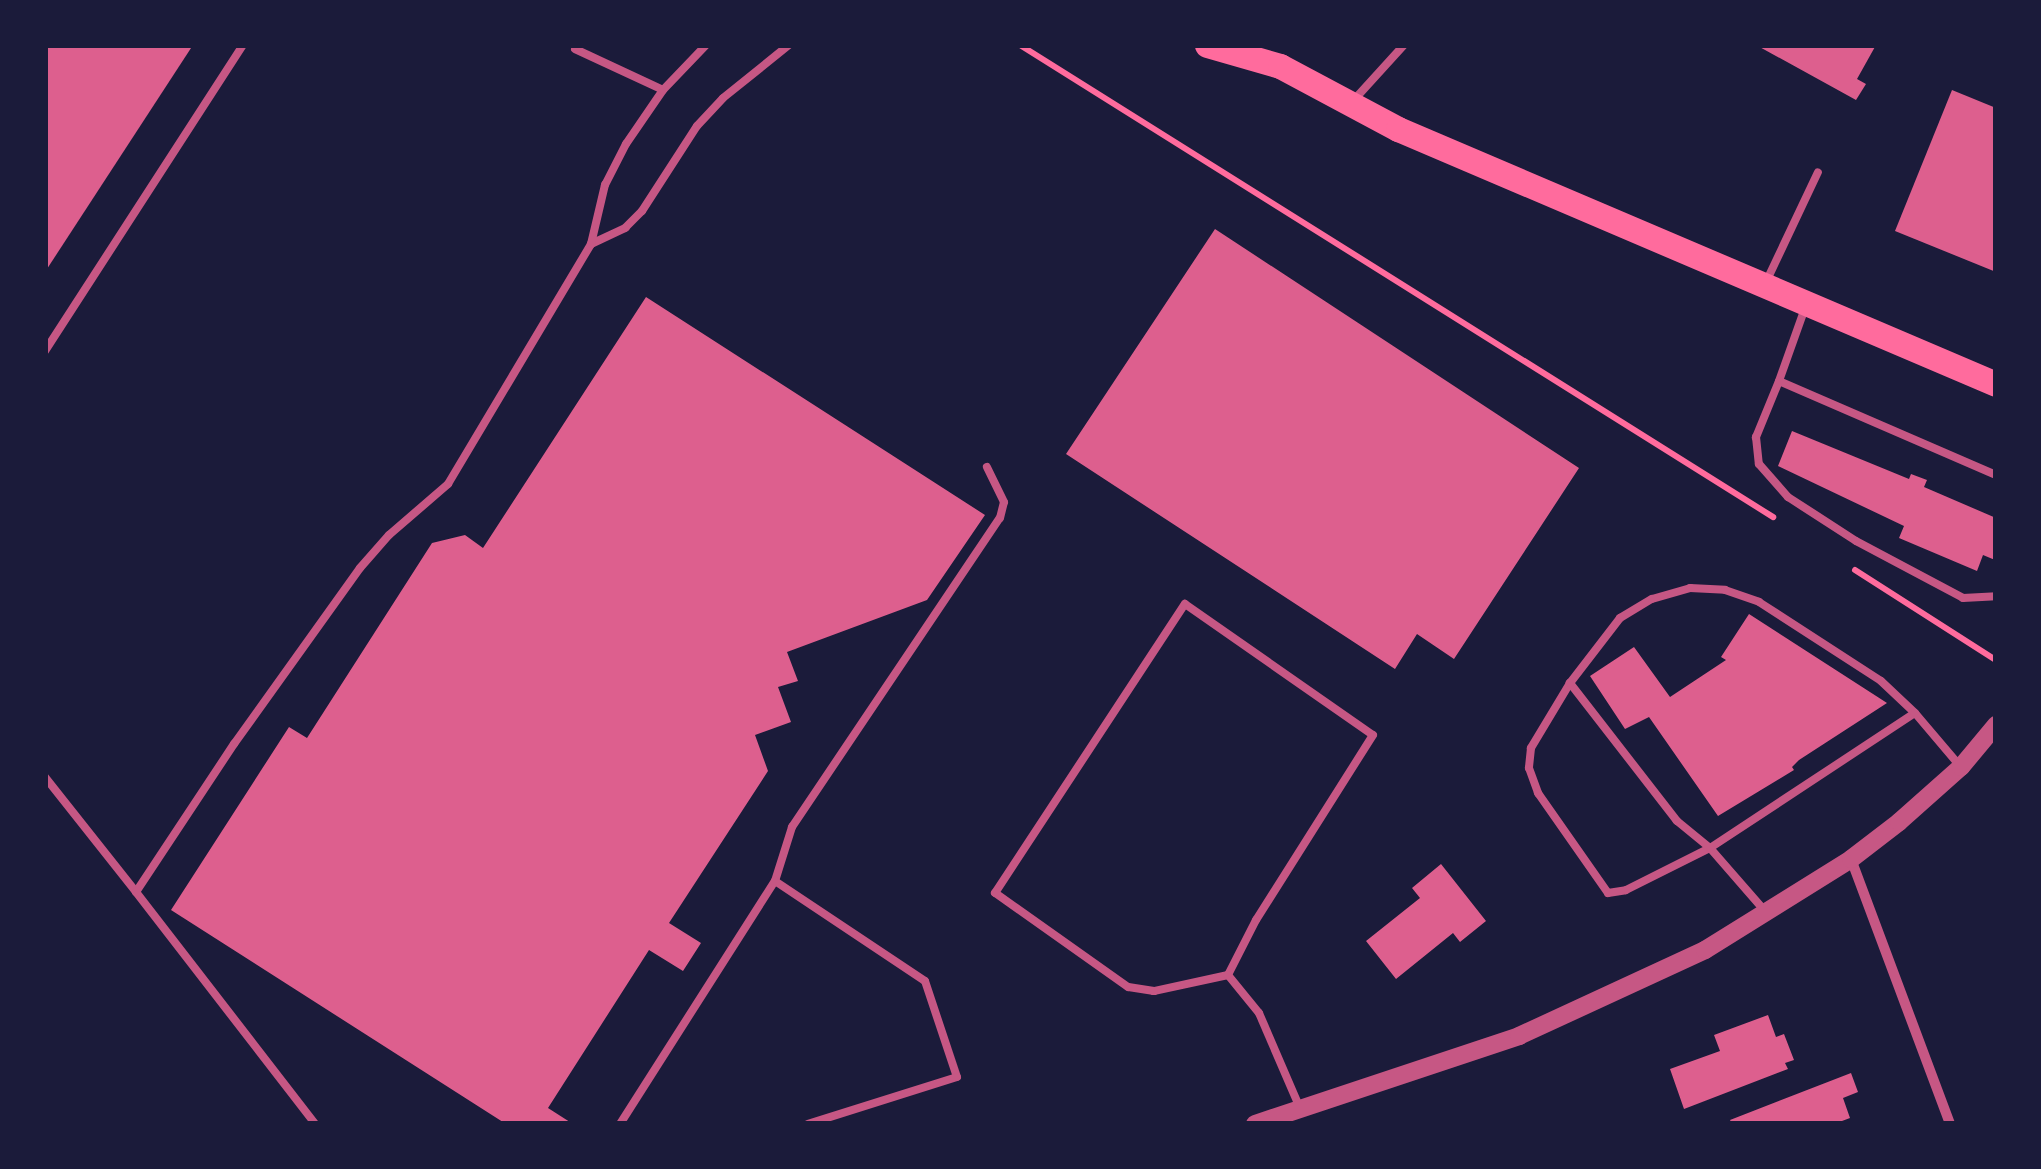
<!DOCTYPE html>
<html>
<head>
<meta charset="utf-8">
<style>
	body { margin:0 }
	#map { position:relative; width:2041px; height:1169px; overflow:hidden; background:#1b1b3a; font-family:Figtree,sans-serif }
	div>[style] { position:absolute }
	.building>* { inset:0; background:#dd5f8e }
	.path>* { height:6px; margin:-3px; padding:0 3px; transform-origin:3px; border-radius:3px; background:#ff6b9d }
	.service>* { height:8px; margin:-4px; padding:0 4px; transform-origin:4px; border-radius:4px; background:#c65784 }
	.minor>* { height:10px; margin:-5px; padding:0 5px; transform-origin:5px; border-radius:5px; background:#c65784 }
	.tertiary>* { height:18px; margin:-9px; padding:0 9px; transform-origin:9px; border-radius:9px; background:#c65784 }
	.primary>* { height:25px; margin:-12.5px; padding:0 12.5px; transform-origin:12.5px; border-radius:12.5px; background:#ff6b9d }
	span { translate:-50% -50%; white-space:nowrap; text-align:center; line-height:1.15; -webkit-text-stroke:9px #1b1b3a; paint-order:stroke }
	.frame { position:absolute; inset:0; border:48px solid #1b1b3a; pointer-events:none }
</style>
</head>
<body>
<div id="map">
	<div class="building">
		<i style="clip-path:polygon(45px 45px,193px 45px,45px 272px)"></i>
		<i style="clip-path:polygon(1756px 45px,1876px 45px,1857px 79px,1866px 84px,1856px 100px)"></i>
		<i style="clip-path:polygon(1952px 90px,1996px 108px,1996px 272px,1895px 231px)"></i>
		<i style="clip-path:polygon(1215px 229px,1579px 468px,1454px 659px,1417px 634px,1395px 669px,1066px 454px)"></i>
		<i style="clip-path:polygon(646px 297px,985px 515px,927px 600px,787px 652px,798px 681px,778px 687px,791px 722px,755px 735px,768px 771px,669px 923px,701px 943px,683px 971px,649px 950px,548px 1108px,573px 1124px,506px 1124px,171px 910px,289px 727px,307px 738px,432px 543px,465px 535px,483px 548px)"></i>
		<i style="clip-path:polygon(1792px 431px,1909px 479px,1911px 474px,1927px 480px,1924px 487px,1996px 518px,1995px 560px,1983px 555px,1977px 571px,1899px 538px,1904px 526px,1778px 466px)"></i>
		<i style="clip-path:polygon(1749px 614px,1887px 703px,1799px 760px,1792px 767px,1794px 770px,1718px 816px,1649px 717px,1625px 729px,1590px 676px,1634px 647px,1670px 697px,1726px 660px,1721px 657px)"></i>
		<i style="clip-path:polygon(1441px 864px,1486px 921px,1460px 942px,1453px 933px,1396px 979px,1366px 941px,1420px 898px,1412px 888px)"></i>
		<i style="clip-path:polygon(1768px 1015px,1776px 1037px,1784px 1034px,1794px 1060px,1785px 1063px,1788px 1069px,1684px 1109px,1670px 1069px,1720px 1051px,1714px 1035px)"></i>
		<i style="clip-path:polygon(1851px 1073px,1858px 1092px,1843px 1098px,1850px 1118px,1834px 1124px,1732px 1124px,1730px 1120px)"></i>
	</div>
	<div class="path">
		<i style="left:1020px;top:45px;width:889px;rotate:32.08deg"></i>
		<i style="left:1855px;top:570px;width:167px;rotate:32.6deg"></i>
	</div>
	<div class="service">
		<i style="left:575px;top:49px;width:97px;rotate:25deg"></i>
		<i style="left:1353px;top:101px;width:76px;rotate:-47.7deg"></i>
		<i style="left:591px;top:244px;width:38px;rotate:-25deg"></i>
		<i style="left:625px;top:228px;width:24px;rotate:-45deg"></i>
		<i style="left:642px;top:211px;width:101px;rotate:-57.1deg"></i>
		<i style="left:697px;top:126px;width:38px;rotate:-47deg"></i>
		<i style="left:723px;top:98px;width:85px;rotate:-38.8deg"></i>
		<i style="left:1767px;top:280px;width:119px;rotate:-64.7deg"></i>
		<i style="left:45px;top:351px;width:364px;rotate:-57.1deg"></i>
		<i style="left:1779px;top:381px;width:81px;rotate:-70.4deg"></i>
		<i style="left:1996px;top:475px;width:236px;rotate:-156.6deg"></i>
		<i style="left:1779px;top:381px;width:61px;rotate:112.3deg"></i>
		<i style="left:1756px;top:437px;width:27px;rotate:84deg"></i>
		<i style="left:1759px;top:464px;width:44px;rotate:48.7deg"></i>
		<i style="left:1788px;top:497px;width:81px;rotate:32.9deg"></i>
		<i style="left:1856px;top:541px;width:121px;rotate:28deg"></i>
		<i style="left:1963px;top:598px;width:33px;rotate:-3deg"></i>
		<i style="left:1570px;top:683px;width:76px;rotate:121deg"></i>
		<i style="left:1531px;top:748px;width:20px;rotate:96deg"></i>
		<i style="left:1529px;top:768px;width:27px;rotate:70deg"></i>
		<i style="left:1538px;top:793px;width:122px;rotate:55deg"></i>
		<i style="left:1608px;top:893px;width:18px;rotate:-9deg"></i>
		<i style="left:1626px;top:890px;width:94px;rotate:-26.6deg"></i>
		<i style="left:1710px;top:848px;width:245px;rotate:-33.4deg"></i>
		<i style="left:45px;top:777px;width:147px;rotate:51.6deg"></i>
		<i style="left:136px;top:892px;width:178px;rotate:-56.5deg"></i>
		<i style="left:234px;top:744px;width:216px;rotate:-54.4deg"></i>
		<i style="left:360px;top:568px;width:44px;rotate:-48.7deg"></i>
		<i style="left:389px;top:535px;width:78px;rotate:-40.8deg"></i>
		<i style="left:448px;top:484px;width:279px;rotate:-59.2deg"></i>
		<i style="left:591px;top:244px;width:61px;rotate:-76.7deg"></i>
		<i style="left:605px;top:185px;width:46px;rotate:-62.9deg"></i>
		<i style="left:626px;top:144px;width:65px;rotate:-55.6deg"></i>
		<i style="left:663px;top:90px;width:62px;rotate:-46.3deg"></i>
		<i style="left:775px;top:881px;width:57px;rotate:-72.5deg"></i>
		<i style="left:792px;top:827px;width:372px;rotate:-56.1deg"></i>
		<i style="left:1000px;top:518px;width:16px;rotate:-76deg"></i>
		<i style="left:1004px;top:502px;width:39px;rotate:-116deg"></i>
		<i style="left:136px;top:892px;width:293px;rotate:52.3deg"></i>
		<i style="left:1764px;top:910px;width:82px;rotate:-131.1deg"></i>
		<i style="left:1710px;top:848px;width:43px;rotate:-140.7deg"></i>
		<i style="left:1677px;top:821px;width:175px;rotate:-127.8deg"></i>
		<i style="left:1570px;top:683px;width:82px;rotate:-52.4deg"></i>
		<i style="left:1620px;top:618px;width:37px;rotate:-31deg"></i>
		<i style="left:1652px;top:599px;width:40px;rotate:-16deg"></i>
		<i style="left:1690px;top:588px;width:35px;rotate:3deg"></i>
		<i style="left:1725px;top:590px;width:36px;rotate:19deg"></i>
		<i style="left:1759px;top:602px;width:145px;rotate:32.9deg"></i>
		<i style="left:1881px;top:681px;width:47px;rotate:43.3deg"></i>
		<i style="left:1915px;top:713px;width:70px;rotate:49.7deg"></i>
		<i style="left:1228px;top:975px;width:76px;rotate:167.8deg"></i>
		<i style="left:1154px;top:991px;width:26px;rotate:-171deg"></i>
		<i style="left:1128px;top:987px;width:163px;rotate:-144.7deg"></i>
		<i style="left:995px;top:893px;width:346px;rotate:-56.7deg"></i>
		<i style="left:1185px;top:604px;width:229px;rotate:34.9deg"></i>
		<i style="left:1373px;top:735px;width:219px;rotate:122.3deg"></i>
		<i style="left:1256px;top:920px;width:62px;rotate:117deg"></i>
		<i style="left:1228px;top:975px;width:49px;rotate:50.8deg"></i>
		<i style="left:1259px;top:1013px;width:101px;rotate:66.7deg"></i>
		<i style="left:620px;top:1124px;width:288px;rotate:-57.5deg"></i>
		<i style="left:775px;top:881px;width:180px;rotate:33.7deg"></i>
		<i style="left:925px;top:981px;width:101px;rotate:71.6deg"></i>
		<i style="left:957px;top:1077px;width:156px;rotate:162.5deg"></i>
	</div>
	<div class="minor">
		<i style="left:1851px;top:859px;width:283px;rotate:69.5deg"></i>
	</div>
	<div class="tertiary">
		<i style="left:1255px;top:1124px;width:278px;rotate:-18.4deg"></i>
		<i style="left:1519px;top:1036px;width:205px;rotate:-24.8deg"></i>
		<i style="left:1705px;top:950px;width:172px;rotate:-31.9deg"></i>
		<i style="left:1851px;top:859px;width:61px;rotate:-37.6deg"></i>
		<i style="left:1899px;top:822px;width:83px;rotate:-41.6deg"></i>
		<i style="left:1961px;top:767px;width:55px;rotate:-50.2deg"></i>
	</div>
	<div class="primary">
		<i style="left:1207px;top:45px;width:76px;rotate:16deg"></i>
		<i style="left:1280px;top:66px;width:134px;rotate:28.1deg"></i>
		<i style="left:1398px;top:129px;width:650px;rotate:23.09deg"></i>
	</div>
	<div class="frame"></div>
</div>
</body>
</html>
